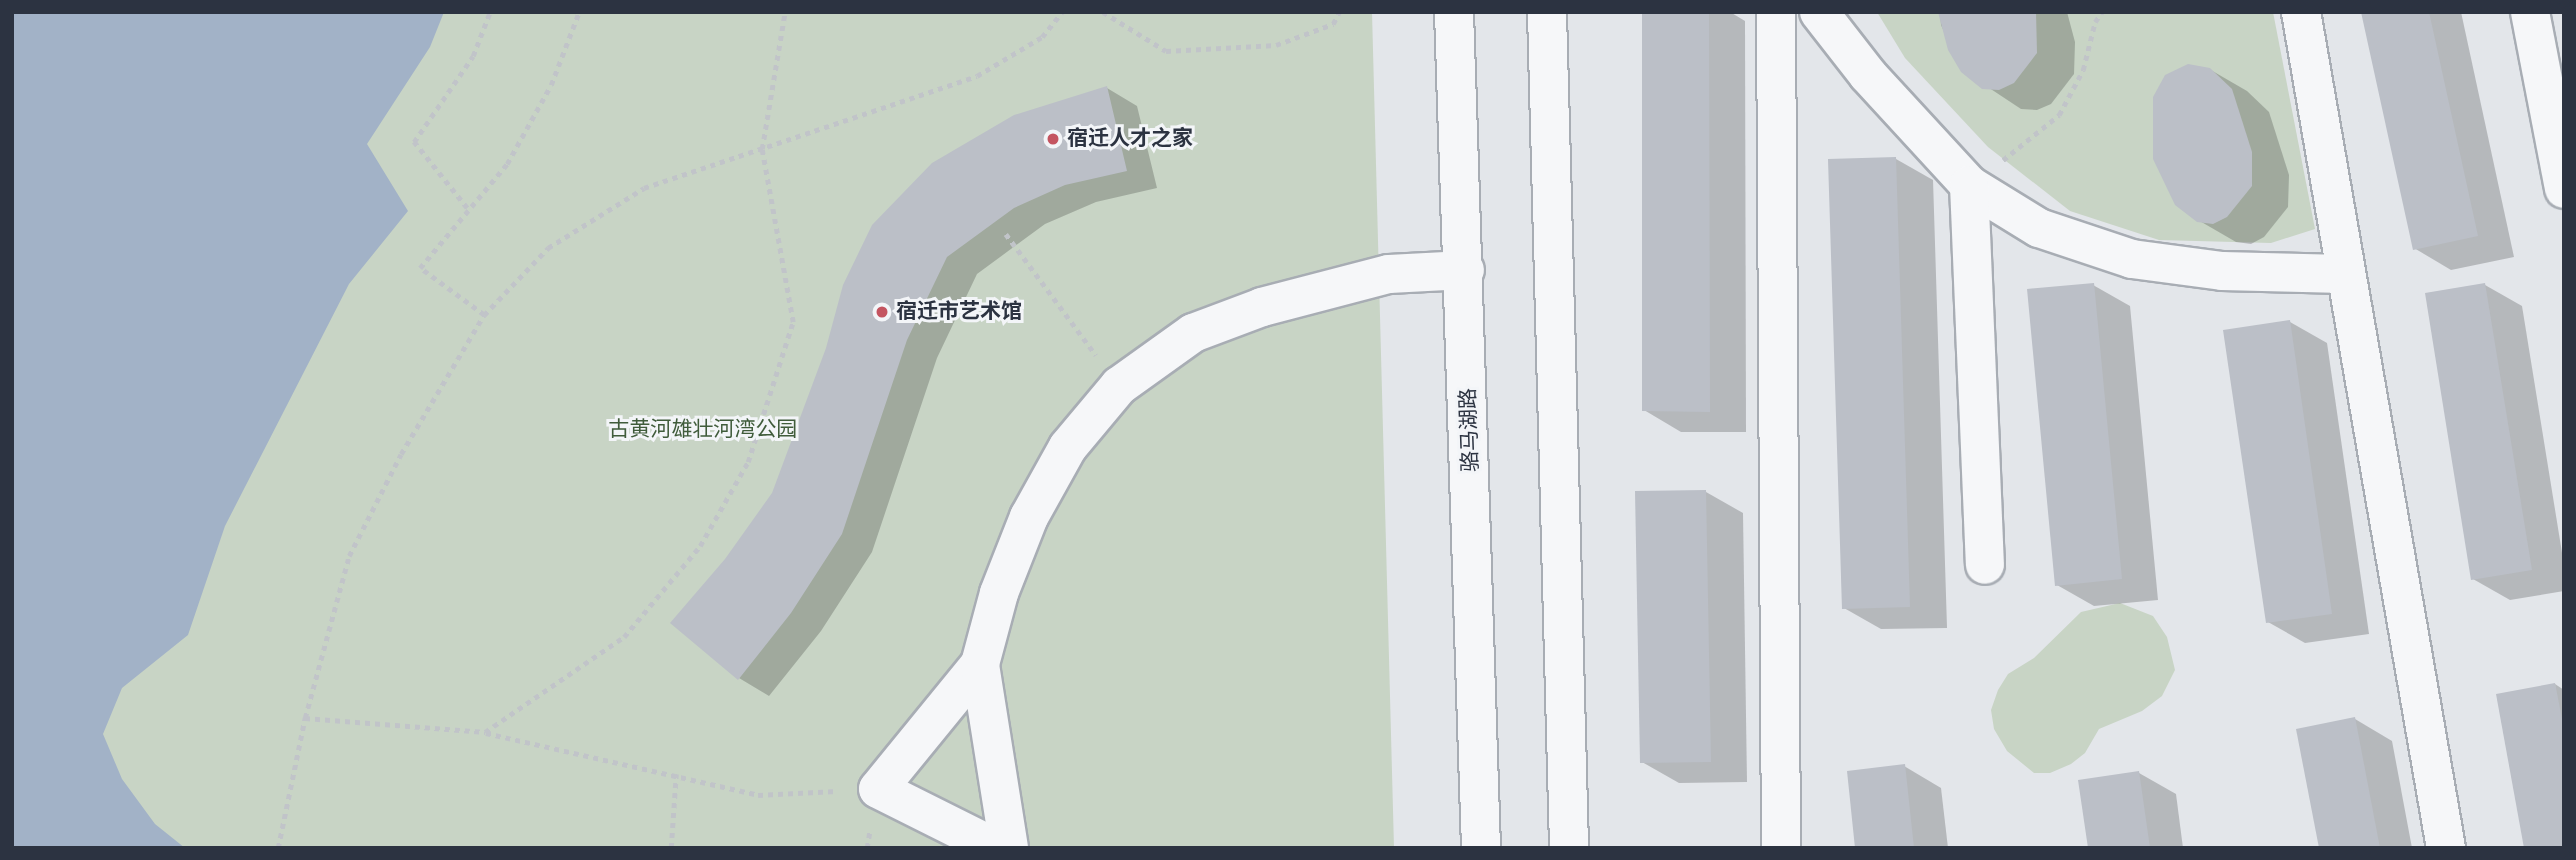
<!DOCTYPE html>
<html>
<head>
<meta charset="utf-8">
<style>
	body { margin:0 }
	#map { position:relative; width:2576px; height:860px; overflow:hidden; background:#e3e6ea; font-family:"Alegreya Sans","Noto Sans SC",sans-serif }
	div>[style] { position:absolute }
	.green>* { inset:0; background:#c8d4c5 }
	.water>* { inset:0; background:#a2b2c7 }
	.shadow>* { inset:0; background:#0003 }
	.building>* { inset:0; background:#bbbfc7 }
	.path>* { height:4.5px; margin-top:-2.25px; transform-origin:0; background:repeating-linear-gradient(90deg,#c1c4c9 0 5px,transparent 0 10px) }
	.roads { filter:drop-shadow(2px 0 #a8adb4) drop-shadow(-2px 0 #a8adb4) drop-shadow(0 2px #a8adb4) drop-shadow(0 -2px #a8adb4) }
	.minor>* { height:38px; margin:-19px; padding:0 19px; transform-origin:19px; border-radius:19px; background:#f6f7f9 }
	.dots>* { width:19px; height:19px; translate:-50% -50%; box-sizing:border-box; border:4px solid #f3f5f8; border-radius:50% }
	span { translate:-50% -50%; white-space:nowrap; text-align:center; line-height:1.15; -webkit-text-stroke:6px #f3f5f8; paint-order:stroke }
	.poi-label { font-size:21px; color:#2c3341; font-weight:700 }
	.left { translate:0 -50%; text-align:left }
	.park-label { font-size:21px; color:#405c3b }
	.street-label { font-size:21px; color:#2c3341 }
	.frame { position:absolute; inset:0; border:14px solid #2c3341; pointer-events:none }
</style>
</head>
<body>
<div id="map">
	<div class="green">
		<i style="clip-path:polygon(12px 12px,1372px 12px,1394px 848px,12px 848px)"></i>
		<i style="clip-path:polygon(1877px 12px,2273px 12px,2315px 229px,2271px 243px,2159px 240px,2070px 211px,1988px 147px,1905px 58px)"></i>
		<i style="clip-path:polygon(2120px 603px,2153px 616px,2167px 637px,2175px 670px,2162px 696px,2142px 711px,2099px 729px,2085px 753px,2071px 764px,2050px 773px,2034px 773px,2007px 751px,1994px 729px,1991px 710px,1998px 690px,2008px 674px,2034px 658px,2081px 612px)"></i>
	</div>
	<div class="water">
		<i style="clip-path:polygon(12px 12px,444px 12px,430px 47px,367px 144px,408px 211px,349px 284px,225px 526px,188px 635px,122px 688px,103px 734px,122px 779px,155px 824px,185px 848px,12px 848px)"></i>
	</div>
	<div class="shadow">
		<i style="clip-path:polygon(1643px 12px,1730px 12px,1745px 21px,1746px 432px,1681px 432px,1644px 410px)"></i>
		<i style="clip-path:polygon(1940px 12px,2067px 12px,2075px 42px,2074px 74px,2051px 104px,2037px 110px,2021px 109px,1962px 70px,1941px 25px)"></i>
		<i style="clip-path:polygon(2363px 12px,2461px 12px,2514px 257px,2451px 270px,2414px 248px)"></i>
		<i style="clip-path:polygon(2209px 69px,2247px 91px,2269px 112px,2289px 175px,2288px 207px,2264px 237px,2251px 244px,2236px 242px,2198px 220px)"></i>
		<i style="clip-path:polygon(1107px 88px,1137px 106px,1157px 188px,1096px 202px,1045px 224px,977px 274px,937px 358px,872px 552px,821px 631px,769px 696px,739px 678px,727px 560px,774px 494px,828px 349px)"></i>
		<i style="clip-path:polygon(1896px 159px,1933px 180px,1947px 628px,1881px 629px,1844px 608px)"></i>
		<i style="clip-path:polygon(2093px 285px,2130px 306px,2158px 600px,2094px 606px,2057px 585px)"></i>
		<i style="clip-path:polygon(2485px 285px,2522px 306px,2564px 565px,2564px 591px,2510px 600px,2473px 579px)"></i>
		<i style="clip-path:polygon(2290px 322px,2327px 343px,2369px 634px,2305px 643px,2268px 622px)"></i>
		<i style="clip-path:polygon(1706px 492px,1743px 513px,1747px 782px,1679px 783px,1642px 762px)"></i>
		<i style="clip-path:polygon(2555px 684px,2564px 690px,2564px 848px)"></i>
		<i style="clip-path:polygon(2355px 719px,2392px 741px,2412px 848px,2321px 848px)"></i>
		<i style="clip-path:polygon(1904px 766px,1941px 788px,1948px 848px,1857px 848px)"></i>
		<i style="clip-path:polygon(2139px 773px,2176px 794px,2183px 848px,2090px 848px)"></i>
	</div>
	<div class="building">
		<i style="clip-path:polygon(1642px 12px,1709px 12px,1710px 412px,1642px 411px)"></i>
		<i style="clip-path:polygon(1938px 12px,2036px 12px,2037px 53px,2014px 83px,1999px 90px,1982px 89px,1961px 72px,1948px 50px)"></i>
		<i style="clip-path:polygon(2361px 12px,2429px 12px,2478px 236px,2413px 250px)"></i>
		<i style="clip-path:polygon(2188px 64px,2210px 68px,2232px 89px,2252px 152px,2252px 186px,2227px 217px,2213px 224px,2197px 222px,2175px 205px,2153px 159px,2153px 97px,2165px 75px)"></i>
		<i style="clip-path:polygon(1107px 86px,1127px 171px,1065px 185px,1014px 208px,947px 257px,907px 340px,842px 534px,791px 613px,738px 680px,670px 623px,725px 559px,772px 493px,826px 348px,843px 285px,872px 225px,932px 163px,1014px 115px)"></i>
		<i style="clip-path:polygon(1896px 157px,1910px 607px,1842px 609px,1828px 159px)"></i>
		<i style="clip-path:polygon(2094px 283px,2122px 579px,2055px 586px,2027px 289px)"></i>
		<i style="clip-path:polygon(2485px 283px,2532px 570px,2471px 580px,2425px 293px)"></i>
		<i style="clip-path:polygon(2290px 320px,2332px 614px,2266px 623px,2223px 330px)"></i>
		<i style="clip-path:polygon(1706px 490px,1711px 762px,1640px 763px,1635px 491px)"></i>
		<i style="clip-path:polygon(2555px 683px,2564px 729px,2564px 848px,2524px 848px,2496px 694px)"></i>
		<i style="clip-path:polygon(2355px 717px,2380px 848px,2319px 848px,2296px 729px)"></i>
		<i style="clip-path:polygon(1905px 764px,1914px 848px,1855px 848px,1847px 771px)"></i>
		<i style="clip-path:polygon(2139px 771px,2150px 848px,2088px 848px,2078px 780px)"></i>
	</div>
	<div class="path">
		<i style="left:1103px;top:12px;width:74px;rotate:31.8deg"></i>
		<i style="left:1166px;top:51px;width:110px;rotate:-3.1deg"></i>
		<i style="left:1276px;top:45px;width:61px;rotate:-20.2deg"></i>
		<i style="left:1333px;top:24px;width:13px;rotate:-63deg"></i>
		<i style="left:2003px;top:160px;width:72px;rotate:-38.8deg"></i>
		<i style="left:2059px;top:115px;width:51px;rotate:-61.9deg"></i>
		<i style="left:2083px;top:70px;width:49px;rotate:-76deg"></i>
		<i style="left:2095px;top:22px;width:12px;rotate:-55deg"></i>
		<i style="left:467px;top:208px;width:85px;rotate:-128.8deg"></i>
		<i style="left:414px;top:142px;width:104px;rotate:-55.5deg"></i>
		<i style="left:473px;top:56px;width:47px;rotate:-68.9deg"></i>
		<i style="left:1006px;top:234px;width:151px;rotate:53.4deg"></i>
		<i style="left:484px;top:315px;width:79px;rotate:-143.7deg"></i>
		<i style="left:420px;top:268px;width:136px;rotate:-50.1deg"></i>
		<i style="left:507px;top:164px;width:90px;rotate:-60.9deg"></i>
		<i style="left:551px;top:85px;width:78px;rotate:-69deg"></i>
		<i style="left:305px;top:718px;width:181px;rotate:4.4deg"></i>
		<i style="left:485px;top:732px;width:168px;rotate:-34.4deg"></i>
		<i style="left:624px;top:637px;width:119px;rotate:-50.1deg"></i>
		<i style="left:700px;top:546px;width:97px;rotate:-60.3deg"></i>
		<i style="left:748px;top:462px;width:147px;rotate:-72.2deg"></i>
		<i style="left:793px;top:322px;width:176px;rotate:-100.2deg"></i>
		<i style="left:762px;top:149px;width:139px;rotate:-80.5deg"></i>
		<i style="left:486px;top:733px;width:279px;rotate:12.8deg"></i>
		<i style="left:758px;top:795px;width:79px;rotate:-2.9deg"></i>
		<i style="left:278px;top:848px;width:133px;rotate:-78.3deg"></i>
		<i style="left:305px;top:718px;width:168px;rotate:-74.8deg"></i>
		<i style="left:349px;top:556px;width:114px;rotate:-63deg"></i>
		<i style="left:401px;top:454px;width:162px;rotate:-59.2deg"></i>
		<i style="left:484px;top:315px;width:93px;rotate:-46.3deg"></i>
		<i style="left:548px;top:248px;width:113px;rotate:-32deg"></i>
		<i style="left:644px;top:188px;width:351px;rotate:-18.6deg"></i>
		<i style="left:977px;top:76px;width:76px;rotate:-31deg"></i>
		<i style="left:1042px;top:37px;width:32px;rotate:-51deg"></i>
		<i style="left:671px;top:848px;width:74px;rotate:-86.1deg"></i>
		<i style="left:867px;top:848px;width:18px;rotate:-81deg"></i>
	</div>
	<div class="roads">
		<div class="minor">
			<i style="left:1454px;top:12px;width:836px;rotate:88.15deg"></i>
			<i style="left:1547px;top:12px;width:836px;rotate:88.49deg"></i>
			<i style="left:1776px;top:12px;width:836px;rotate:89.66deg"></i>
			<i style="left:1819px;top:12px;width:80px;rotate:52.1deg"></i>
			<i style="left:1868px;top:75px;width:149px;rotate:47.4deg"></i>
			<i style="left:1969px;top:185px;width:82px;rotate:31.6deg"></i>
			<i style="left:2039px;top:228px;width:98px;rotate:18.4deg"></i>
			<i style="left:2132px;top:259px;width:91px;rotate:7.6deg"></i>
			<i style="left:2222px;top:271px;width:122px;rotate:1.4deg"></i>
			<i style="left:2301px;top:12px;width:848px;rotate:80.16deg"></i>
			<i style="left:2530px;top:12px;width:180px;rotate:79.1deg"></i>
			<i style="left:1969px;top:185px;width:380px;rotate:87.6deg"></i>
			<i style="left:980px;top:664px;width:161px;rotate:129.2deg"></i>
			<i style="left:878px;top:789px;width:132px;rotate:26.6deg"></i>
			<i style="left:1009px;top:848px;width:186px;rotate:-99deg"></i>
			<i style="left:980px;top:664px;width:73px;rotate:-75deg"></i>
			<i style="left:999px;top:593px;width:82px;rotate:-68.5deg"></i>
			<i style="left:1029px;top:517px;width:80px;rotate:-60.9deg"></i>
			<i style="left:1068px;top:447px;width:80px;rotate:-50.1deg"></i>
			<i style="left:1119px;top:386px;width:91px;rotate:-35.6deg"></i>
			<i style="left:1193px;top:333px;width:74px;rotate:-20.6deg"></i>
			<i style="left:1262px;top:307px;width:131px;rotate:-14.6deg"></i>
			<i style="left:1389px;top:274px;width:76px;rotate:-3deg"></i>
		</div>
	</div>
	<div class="dots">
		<i style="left:1053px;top:139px;background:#c45460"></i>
		<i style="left:882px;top:312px;background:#c45460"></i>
	</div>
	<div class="poi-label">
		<span class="left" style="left:1067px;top:139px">宿迁人才之家</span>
		<span class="left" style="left:896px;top:312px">宿迁市艺术馆</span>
	</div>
	<div class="park-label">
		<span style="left:703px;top:430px">古黄河雄壮河湾公园</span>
	</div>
	<div class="street-label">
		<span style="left:1470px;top:430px;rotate:-92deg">骆马湖路</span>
	</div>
	<div class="frame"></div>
</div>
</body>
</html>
